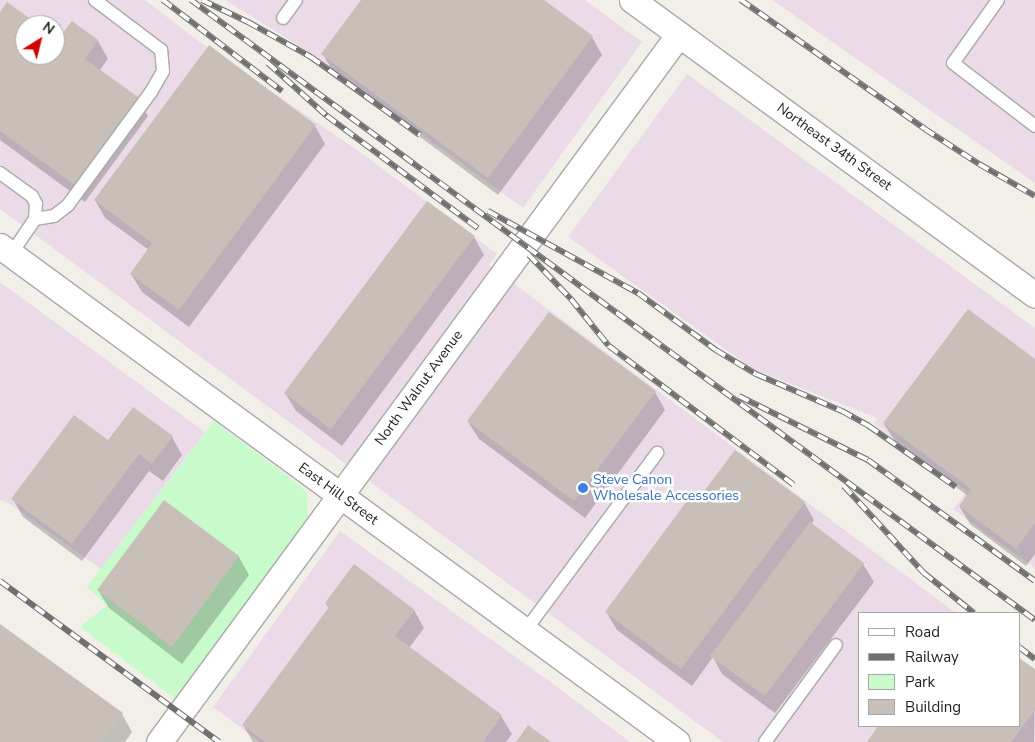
<!DOCTYPE html>
<html>
<head>
<meta charset="utf-8">
<style>
	body { margin:0 }
	#map { position:relative; width:1035px; height:742px; overflow:hidden; background:#f2efe9; font-family:"Nunito Sans",sans-serif }
	div>[style] { position:absolute }
	.industrial>* { inset:0; background:#ebdbe8 }
	.park>* { inset:0; background:#c8facc }
	.shadow>* { inset:0; background:#0003 }
	.building>* { inset:0; background:#c7bfb8 }
	.roads { filter:drop-shadow(1px 0 #a9a9a9) drop-shadow(-1px 0 #a9a9a9) drop-shadow(0 1px #a9a9a9) drop-shadow(0 -1px #a9a9a9) }
	.lane>* { height:12px; margin:-6px; padding:0 6px; transform-origin:6px; border-radius:6px; background:#fff }
	.street>* { height:25px; margin:-12.5px; padding:0 12.5px; transform-origin:12.5px; border-radius:12.5px; background:#fff }
	.rail>* { height:5.5px; margin-top:-2.75px; transform-origin:0; background:repeating-linear-gradient(90deg,#fff 0 11px,#707070 0 22px); box-sizing:border-box; border-block:1px solid #707070 }
	.dots>* { width:14px; height:14px; translate:-50% -50%; box-sizing:border-box; border:2px solid #fff; border-radius:50% }
	span { translate:-50% -50%; white-space:nowrap; text-align:center; line-height:1.15; -webkit-text-stroke:5px #fff; paint-order:stroke }
	.street-label { font-size:14px; color:#222 }
	.shop-label { font-size:14px; color:#366cbe }
	.left { translate:0 -50%; text-align:left }
	.legend { position:absolute; left:858px; top:612px; width:162px; height:115px; box-sizing:border-box; background:#fff; border:1px solid #a7a7a7; margin:0; padding:6px 9px; list-style:none; font-size:15px; color:#222 }
	.legend li { display:flex; align-items:center; gap:10px; height:25px }
	.legend b { width:25px; border:1px solid #a7a7a7 }
	.north { position:absolute; left:15px; top:15px; width:50px; height:50px; box-sizing:border-box; background:#fff; border:1px solid #a7a7a7; border-radius:50%; rotate:36deg; font-size:14px; font-weight:700; line-height:20px; text-align:center; color:#222 }
	.north::after { content:''; display:block; margin:auto; width:18px; height:22px; background:#d40000; clip-path:polygon(50% 0,100% 100%,50% 72%,0 100%) }
</style>
</head>
<body>
<div id="map">
	<div class="industrial">
		<i style="clip-path:polygon(evenodd,0 0,145px 0,200px 42px,360px 152px,497px 254px,489px 265px,956px 613px,859px 613px,859px 726px,1019px 726px,1019px 660px,1035px 671px,1035px 742px,723px 742px,0 209px,0 0,25px 25px,55px 25px,55px 55px,25px 55px,25px 25px)"></i>
		<i style="clip-path:polygon(225px 0,585px 0,642px 42px,523px 208px,312px 54px)"></i>
		<i style="clip-path:polygon(772px 0,1035px 0,1035px 183px)"></i>
		<i style="clip-path:polygon(687px 74px,1035px 328px,1035px 568px,953px 509px,967px 491px,874px 424px,877px 418px,753px 369px,568px 237px)"></i>
		<i style="clip-path:polygon(0 282px,205px 432px,101px 569px,10px 504px,0 500px)"></i>
		<i style="clip-path:polygon(340px 531px,552px 683px,630px 742px,260px 742px,213px 707px)"></i>
	</div>
	<div class="park">
		<i style="clip-path:polygon(214px 421px,298px 484px,307px 493px,308px 519px,175px 699px,80px 627px,107px 605px,87px 587px)"></i>
	</div>
	<div class="shadow">
		<i style="clip-path:polygon(363px 0,542px 0,592px 37px,602px 55px,498px 195px,333px 72px,323px 54px)"></i>
		<i style="clip-path:polygon(0 14px,37px 25px,25px 25px,25px 55px,55px 55px,55px 38px,59px 41px,72px 23px,98px 41px,108px 59px,99px 71px,137px 98px,148px 116px,85px 202px,0 140px)"></i>
		<i style="clip-path:polygon(315px 126px,325px 144px,189px 327px,142px 292px,131px 274px,149px 250px,105px 218px,95px 200px)"></i>
		<i style="clip-path:polygon(474px 237px,484px 255px,342px 446px,296px 411px,285px 393px)"></i>
		<i style="clip-path:polygon(1035px 360px,1035px 554px,1026px 566px,970px 524px,960px 507px,968px 496px,895px 441px,884px 424px)"></i>
		<i style="clip-path:polygon(655px 392px,665px 410px,585px 518px,479px 439px,468px 422px)"></i>
		<i style="clip-path:polygon(172px 437px,182px 455px,163px 481px,149px 471px,82px 561px,23px 517px,13px 499px,109px 442px)"></i>
		<i style="clip-path:polygon(699px 500px,804px 502px,814px 520px,811px 525px,863px 564px,874px 582px,775px 713px,722px 674px,713px 657px,692px 686px,617px 630px,606px 612px)"></i>
		<i style="clip-path:polygon(165px 502px,239px 557px,249px 575px,182px 664px,109px 608px,98px 590px)"></i>
		<i style="clip-path:polygon(326px 604px,414px 610px,424px 628px,409px 648px,501px 716px,512px 734px,506px 742px,253px 742px,243px 725px,329px 609px)"></i>
		<i style="clip-path:polygon(0 625px,122px 714px,132px 732px,125px 742px,0 742px)"></i>
		<i style="clip-path:polygon(1019px 659px,1035px 671px,1034px 742px,868px 742px,880px 726px,1019px 726px)"></i>
	</div>
	<div class="building">
		<i style="clip-path:polygon(361px 0,544px 0,593px 36px,488px 178px,321px 54px)"></i>
		<i style="clip-path:polygon(7px 2px,39px 25px,25px 25px,25px 55px,55px 55px,55px 37px,58px 39px,72px 21px,98px 40px,85px 59px,138px 97px,75px 185px,0 131px,0 12px)"></i>
		<i style="clip-path:polygon(209px 45px,316px 125px,179px 310px,130px 274px,152px 243px,94px 200px)"></i>
		<i style="clip-path:polygon(427px 201px,475px 236px,331px 429px,284px 393px)"></i>
		<i style="clip-path:polygon(968px 309px,1035px 359px,1035px 523px,1016px 549px,959px 506px,971px 489px,883px 423px)"></i>
		<i style="clip-path:polygon(549px 312px,656px 391px,574px 501px,467px 421px)"></i>
		<i style="clip-path:polygon(133px 407px,173px 436px,152px 464px,139px 454px,72px 544px,11px 499px,74px 415px,108px 440px)"></i>
		<i style="clip-path:polygon(735px 450px,805px 502px,681px 669px,605px 612px,692px 494px,699px 498px)"></i>
		<i style="clip-path:polygon(164px 500px,239px 556px,172px 647px,97px 590px)"></i>
		<i style="clip-path:polygon(810px 522px,864px 563px,765px 696px,710px 656px)"></i>
		<i style="clip-path:polygon(354px 564px,415px 610px,395px 636px,502px 715px,483px 742px,265px 742px,242px 725px,329px 607px,325px 603px)"></i>
		<i style="clip-path:polygon(0 624px,123px 713px,102px 742px,0 742px)"></i>
		<i style="clip-path:polygon(1019px 658px,1035px 669px,1035px 710px,1011px 742px,867px 742px,878px 726px,1019px 726px)"></i>
		<i style="clip-path:polygon(528px 725px,551px 742px,516px 742px)"></i>
	</div>
	<div class="roads">
		<div class="lane">
			<i style="left:998px;top:0;width:77px;rotate:125.5deg"></i>
			<i style="left:953px;top:63px;width:103px;rotate:37.5deg"></i>
			<i style="left:283px;top:18px;width:22px;rotate:-54deg"></i>
			<i style="left:0;top:173px;width:39px;rotate:36deg"></i>
			<i style="left:32px;top:196px;width:9px;rotate:63deg"></i>
			<i style="left:36px;top:204px;width:15px;rotate:94deg"></i>
			<i style="left:35px;top:219px;width:42px;rotate:124.4deg"></i>
			<i style="left:35px;top:219px;width:19px;rotate:-9deg"></i>
			<i style="left:54px;top:216px;width:18px;rotate:-38deg"></i>
			<i style="left:68px;top:205px;width:140px;rotate:-53.7deg"></i>
			<i style="left:151px;top:92px;width:24px;rotate:-60deg"></i>
			<i style="left:163px;top:71px;width:21px;rotate:-95deg"></i>
			<i style="left:161px;top:50px;width:83px;rotate:-142.9deg"></i>
			<i style="left:525px;top:631px;width:222px;rotate:-53.4deg"></i>
			<i style="left:765px;top:742px;width:120px;rotate:-53.8deg"></i>
		</div>
		<div class="street">
			<i style="left:632px;top:0;width:499px;rotate:36.2deg"></i>
			<i style="left:0;top:246px;width:839px;rotate:36.23deg"></i>
			<i style="left:159px;top:742px;width:878px;rotate:-53.7deg"></i>
		</div>
	</div>
	<div class="rail">
		<i style="left:163px;top:0;width:150px;rotate:37.4deg"></i>
		<i style="left:191px;top:0;width:1047px;rotate:36.3deg"></i>
		<i style="left:202px;top:0;width:51px;rotate:25.6deg"></i>
		<i style="left:248px;top:22px;width:72px;rotate:29.1deg"></i>
		<i style="left:311px;top:57px;width:134px;rotate:35.6deg"></i>
		<i style="left:741px;top:0;width:225px;rotate:35deg"></i>
		<i style="left:925px;top:129px;width:64px;rotate:32.9deg"></i>
		<i style="left:979px;top:164px;width:64px;rotate:29.7deg"></i>
		<i style="left:268px;top:63px;width:79px;rotate:41.9deg"></i>
		<i style="left:327px;top:116px;width:188px;rotate:36.6deg"></i>
		<i style="left:488px;top:211px;width:171px;rotate:28.7deg"></i>
		<i style="left:638px;top:293px;width:97px;rotate:36.2deg"></i>
		<i style="left:716px;top:350px;width:47px;rotate:31deg"></i>
		<i style="left:756px;top:374px;width:94px;rotate:23.3deg"></i>
		<i style="left:842px;top:411px;width:31px;rotate:29deg"></i>
		<i style="left:869px;top:426px;width:106px;rotate:35deg"></i>
		<i style="left:529px;top:255px;width:61px;rotate:46.3deg"></i>
		<i style="left:571px;top:299px;width:60px;rotate:51deg"></i>
		<i style="left:609px;top:346px;width:231px;rotate:36.9deg"></i>
		<i style="left:739px;top:396px;width:144px;rotate:26.4deg"></i>
		<i style="left:868px;top:460px;width:206px;rotate:35.9deg"></i>
		<i style="left:844px;top:486px;width:118px;rotate:47.4deg"></i>
		<i style="left:924px;top:573px;width:64px;rotate:38.7deg"></i>
		<i style="left:0;top:581px;width:272px;rotate:36.3deg"></i>
		<i style="left:1019px;top:647px;width:20px;rotate:37deg"></i>
	</div>
	<div class="dots">
		<i style="left:583px;top:488px;background:#3f7fe0"></i>
	</div>
	<div class="street-label">
		<span style="left:834px;top:147px;rotate:36deg">Northeast 34th Street</span>
		<span style="left:419px;top:388px;rotate:-54deg">North Walnut Avenue</span>
		<span style="left:338px;top:494px;rotate:36deg">East Hill Street</span>
	</div>
	<div class="shop-label">
		<span class="left" style="left:593px;top:488px">Steve Canon<br>Wholesale Accessories</span>
	</div>
	<ul class="legend">
	<li><b style="height:6px;background:#fff"></b>Road</li>
	<li><b style="height:6px;background:#707070"></b>Railway</li>
	<li><b style="height:14px;background:#c8facc"></b>Park</li>
	<li><b style="height:14px;background:#c7bfb8"></b>Building</li>
	</ul>
	<div class="north">N</div>
</div>
</body>
</html>
